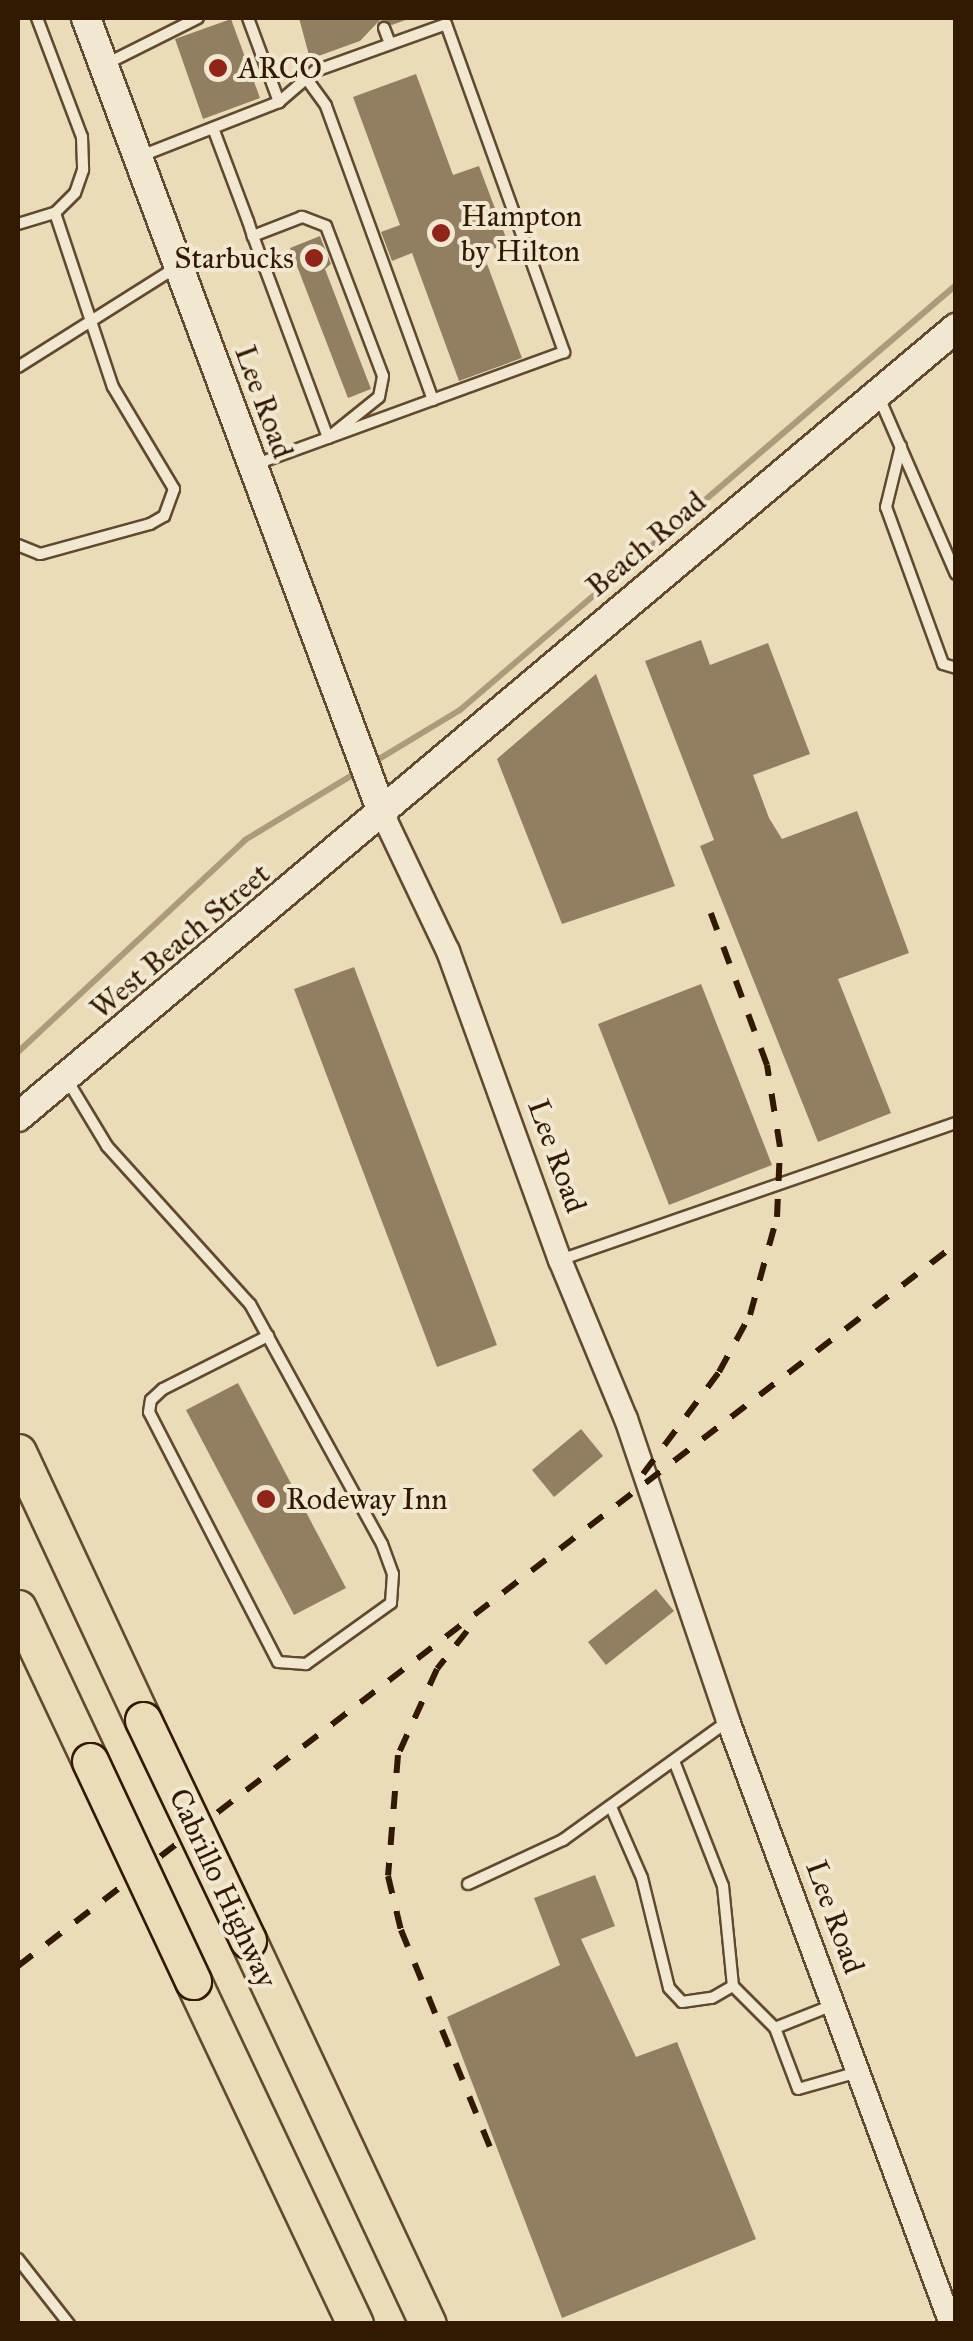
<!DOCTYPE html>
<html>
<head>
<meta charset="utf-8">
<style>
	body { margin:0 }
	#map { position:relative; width:973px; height:2341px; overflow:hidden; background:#ebdcb9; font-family:"IM FELL Great Primer",serif }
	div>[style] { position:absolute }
	.stream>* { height:6px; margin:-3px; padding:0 3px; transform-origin:3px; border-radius:3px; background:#ac9a7a }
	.building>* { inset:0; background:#927e61 }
	.roads { filter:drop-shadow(2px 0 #604a2f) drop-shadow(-2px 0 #604a2f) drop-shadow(0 2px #604a2f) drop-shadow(0 -2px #604a2f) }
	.service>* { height:10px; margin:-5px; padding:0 5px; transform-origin:5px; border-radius:5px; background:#f2e8d2 }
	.tertiary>* { height:22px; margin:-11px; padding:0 11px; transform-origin:11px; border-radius:11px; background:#f2e8d2 }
	.secondary>* { height:28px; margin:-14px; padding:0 14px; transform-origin:14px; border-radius:14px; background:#f2e8d2 }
	.motorway>* { height:35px; margin:-17.5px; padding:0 17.5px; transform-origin:17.5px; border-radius:17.5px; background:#ebdcb9 }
	.rail>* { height:6px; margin-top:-3px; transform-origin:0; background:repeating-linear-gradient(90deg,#321901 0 18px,transparent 0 36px) }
	.bridges { filter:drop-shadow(2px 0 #321901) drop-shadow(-2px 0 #321901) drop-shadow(0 2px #321901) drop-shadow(0 -2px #321901) }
	.motorway-bridge>* { height:35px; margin:-17.5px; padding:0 17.5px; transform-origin:17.5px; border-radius:17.5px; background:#ebdcb9 }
	.dots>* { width:28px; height:28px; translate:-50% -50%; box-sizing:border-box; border:5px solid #f2e8d2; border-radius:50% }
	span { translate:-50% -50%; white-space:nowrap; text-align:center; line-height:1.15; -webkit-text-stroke:8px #f2e8d2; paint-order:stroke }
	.poi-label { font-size:30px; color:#321901 }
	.left { translate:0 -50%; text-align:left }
	.right { translate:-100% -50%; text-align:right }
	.street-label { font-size:30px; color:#321901 }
	.frame { position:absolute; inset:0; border:20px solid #321901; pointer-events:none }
</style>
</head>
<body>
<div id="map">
	<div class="stream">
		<i style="left:374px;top:762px;width:100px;rotate:-31.2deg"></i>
		<i style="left:460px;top:710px;width:653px;rotate:-40.59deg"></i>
		<i style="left:18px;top:1052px;width:311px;rotate:-43deg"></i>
		<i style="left:245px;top:840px;width:133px;rotate:-31.2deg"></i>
	</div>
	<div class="building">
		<i style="clip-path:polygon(299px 18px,408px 18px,408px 19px,392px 25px,380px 20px,360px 41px,310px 59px)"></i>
		<i style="clip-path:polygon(231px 19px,260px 98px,203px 119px,175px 39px)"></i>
		<i style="clip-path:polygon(416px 74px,453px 175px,479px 166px,508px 243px,483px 253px,522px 358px,459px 381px,412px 253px,392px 261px,381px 232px,400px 225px,353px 97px)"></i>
		<i style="clip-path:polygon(320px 236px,331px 264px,325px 269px,371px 389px,348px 398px,290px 248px)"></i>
		<i style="clip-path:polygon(701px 640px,710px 665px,768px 643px,810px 754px,753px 775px,769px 818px,782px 839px,857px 811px,909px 953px,838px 979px,891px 1113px,818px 1142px,700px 846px,714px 840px,645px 661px)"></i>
		<i style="clip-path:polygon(596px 674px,675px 886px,562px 924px,497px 759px)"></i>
		<i style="clip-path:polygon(354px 967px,497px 1345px,437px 1367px,294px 989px)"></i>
		<i style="clip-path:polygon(701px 984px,772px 1165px,669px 1205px,598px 1024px)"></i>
		<i style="clip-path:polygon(238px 1383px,346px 1588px,294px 1615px,186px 1410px)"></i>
		<i style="clip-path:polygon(581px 1429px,603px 1456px,554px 1497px,532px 1470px)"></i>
		<i style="clip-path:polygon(656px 1589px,674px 1611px,606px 1665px,588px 1642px)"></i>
		<i style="clip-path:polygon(595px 1875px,615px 1926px,581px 1939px,636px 2057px,677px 2042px,756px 2239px,562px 2318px,447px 2017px,560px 1965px,534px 1898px)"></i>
	</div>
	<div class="roads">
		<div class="service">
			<i style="left:37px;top:18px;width:127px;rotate:69.3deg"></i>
			<i style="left:82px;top:137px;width:33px;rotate:88deg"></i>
			<i style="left:83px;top:170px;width:24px;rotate:109deg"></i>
			<i style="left:75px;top:193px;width:28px;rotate:135deg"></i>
			<i style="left:248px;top:18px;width:90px;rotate:69.7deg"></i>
			<i style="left:384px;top:28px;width:17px;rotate:69deg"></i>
			<i style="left:104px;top:65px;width:105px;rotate:-26.6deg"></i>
			<i style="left:306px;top:78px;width:34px;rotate:54deg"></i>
			<i style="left:326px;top:106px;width:313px;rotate:70deg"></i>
			<i style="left:213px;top:128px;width:99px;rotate:69.4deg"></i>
			<i style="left:248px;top:221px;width:16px;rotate:72deg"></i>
			<i style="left:253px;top:236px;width:215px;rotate:69.6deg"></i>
			<i style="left:328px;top:438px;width:65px;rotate:-38.8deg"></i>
			<i style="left:379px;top:397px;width:21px;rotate:-79deg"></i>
			<i style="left:383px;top:376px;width:160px;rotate:-110.8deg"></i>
			<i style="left:326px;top:226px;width:26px;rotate:-159deg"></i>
			<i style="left:302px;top:217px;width:53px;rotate:158.8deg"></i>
			<i style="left:141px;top:156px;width:148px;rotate:-21.4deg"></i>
			<i style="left:279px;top:102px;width:48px;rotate:-40.7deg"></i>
			<i style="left:315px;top:71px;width:139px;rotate:-19.7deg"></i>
			<i style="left:446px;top:24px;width:349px;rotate:70.2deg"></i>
			<i style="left:564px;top:352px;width:330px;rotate:160deg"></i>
			<i style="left:18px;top:224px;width:39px;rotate:-17deg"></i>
			<i style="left:55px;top:213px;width:183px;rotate:71.6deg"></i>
			<i style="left:113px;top:387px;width:119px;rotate:59.1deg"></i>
			<i style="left:174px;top:489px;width:29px;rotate:110deg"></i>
			<i style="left:164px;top:516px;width:16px;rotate:150deg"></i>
			<i style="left:150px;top:524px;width:114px;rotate:164.7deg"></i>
			<i style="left:40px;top:554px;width:24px;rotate:-158deg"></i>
			<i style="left:18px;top:367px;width:188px;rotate:-32.2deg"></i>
			<i style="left:878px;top:395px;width:195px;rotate:66.5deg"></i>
			<i style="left:901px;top:446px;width:63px;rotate:103.8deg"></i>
			<i style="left:886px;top:507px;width:167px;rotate:70deg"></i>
			<i style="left:943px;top:664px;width:14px;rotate:17deg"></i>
			<i style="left:66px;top:1078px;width:79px;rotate:58.9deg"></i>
			<i style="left:107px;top:1146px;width:213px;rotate:47.9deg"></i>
			<i style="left:250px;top:1304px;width:274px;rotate:61.2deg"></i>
			<i style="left:382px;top:1544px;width:32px;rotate:70deg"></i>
			<i style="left:393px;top:1574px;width:29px;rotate:94deg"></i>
			<i style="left:391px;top:1603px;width:105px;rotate:144.3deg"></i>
			<i style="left:306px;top:1664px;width:28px;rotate:-176deg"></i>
			<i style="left:278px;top:1662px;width:281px;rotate:-117.3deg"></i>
			<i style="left:149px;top:1412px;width:12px;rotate:-81deg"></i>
			<i style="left:151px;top:1400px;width:16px;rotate:-43deg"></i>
			<i style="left:163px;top:1389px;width:118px;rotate:-26.8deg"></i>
			<i style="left:560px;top:1260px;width:419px;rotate:-19.1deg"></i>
			<i style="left:674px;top:1761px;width:134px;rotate:68.6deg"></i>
			<i style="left:723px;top:1886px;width:100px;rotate:84.3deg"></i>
			<i style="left:733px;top:1986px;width:59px;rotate:45deg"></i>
			<i style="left:775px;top:2028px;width:62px;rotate:-21.6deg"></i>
			<i style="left:611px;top:1807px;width:77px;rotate:66.4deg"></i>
			<i style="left:642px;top:1878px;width:113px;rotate:76.2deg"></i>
			<i style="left:669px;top:1988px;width:19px;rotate:47deg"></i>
			<i style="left:682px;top:2002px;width:30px;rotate:-8deg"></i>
			<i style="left:712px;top:1998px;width:24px;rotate:-30deg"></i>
			<i style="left:468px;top:1884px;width:105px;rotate:-24.9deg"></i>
			<i style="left:563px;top:1840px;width:203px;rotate:-35.8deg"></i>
			<i style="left:775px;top:2028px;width:65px;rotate:69.3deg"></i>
			<i style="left:798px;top:2089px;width:62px;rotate:-15.8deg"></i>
			<i style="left:18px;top:2259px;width:83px;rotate:51.9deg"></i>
		</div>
		<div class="tertiary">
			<i style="left:383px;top:815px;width:151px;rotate:64.5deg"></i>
			<i style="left:448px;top:951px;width:329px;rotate:70.1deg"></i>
			<i style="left:560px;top:1260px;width:172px;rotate:67.5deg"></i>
			<i style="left:626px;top:1419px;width:319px;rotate:71.3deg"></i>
			<i style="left:728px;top:1721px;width:643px;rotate:69.7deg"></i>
		</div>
		<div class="secondary">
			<i style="left:86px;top:18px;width:851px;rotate:69.56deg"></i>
			<i style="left:18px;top:1117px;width:1226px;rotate:-40.07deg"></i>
		</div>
		<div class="motorway">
			<i style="left:18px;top:1452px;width:296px;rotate:65deg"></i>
			<i style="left:18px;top:1608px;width:169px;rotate:64.8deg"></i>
			<i style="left:248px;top:1940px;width:424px;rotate:64.9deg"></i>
			<i style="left:193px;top:1981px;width:379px;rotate:64.7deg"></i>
		</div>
	</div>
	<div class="rail">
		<i style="left:643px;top:1474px;width:127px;rotate:-53.3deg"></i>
		<i style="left:719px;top:1372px;width:65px;rotate:-61.5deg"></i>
		<i style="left:750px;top:1315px;width:102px;rotate:-74.6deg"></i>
		<i style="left:777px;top:1217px;width:70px;rotate:-87.5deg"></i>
		<i style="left:780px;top:1147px;width:83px;rotate:-99deg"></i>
		<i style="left:767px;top:1065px;width:167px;rotate:-110.3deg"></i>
		<i style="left:467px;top:1631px;width:48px;rotate:128.3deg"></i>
		<i style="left:437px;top:1669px;width:94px;rotate:114.4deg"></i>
		<i style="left:398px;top:1755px;width:121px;rotate:94.7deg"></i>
		<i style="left:388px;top:1876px;width:56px;rotate:76.5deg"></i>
		<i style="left:401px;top:1930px;width:237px;rotate:67.7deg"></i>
		<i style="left:18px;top:1966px;width:1184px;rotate:-37.59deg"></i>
	</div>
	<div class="bridges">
		<div class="motorway-bridge">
			<i style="left:143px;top:1720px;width:244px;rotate:64.5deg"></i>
			<i style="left:90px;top:1761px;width:243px;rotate:64.9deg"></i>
		</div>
	</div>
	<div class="dots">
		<i style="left:218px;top:68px;background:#8f2418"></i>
		<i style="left:441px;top:233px;background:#8f2418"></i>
		<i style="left:314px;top:258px;background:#8f2418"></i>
		<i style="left:266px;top:1499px;background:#8f2418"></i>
	</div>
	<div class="poi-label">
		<span class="left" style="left:238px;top:68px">ARCO</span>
		<span class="left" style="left:461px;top:233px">Hampton<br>by Hilton</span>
		<span class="right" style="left:294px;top:258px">Starbucks</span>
		<span class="left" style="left:286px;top:1499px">Rodeway Inn</span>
	</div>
	<div class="street-label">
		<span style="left:264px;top:402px;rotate:70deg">Lee Road</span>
		<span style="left:646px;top:544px;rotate:-40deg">Beach Road</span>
		<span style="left:180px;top:941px;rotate:-40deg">West Beach Street</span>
		<span style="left:557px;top:1156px;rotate:70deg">Lee Road</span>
		<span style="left:223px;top:1888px;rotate:65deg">Cabrillo Highway</span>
		<span style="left:835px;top:1917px;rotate:70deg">Lee Road</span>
	</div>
	<div class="frame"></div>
</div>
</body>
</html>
